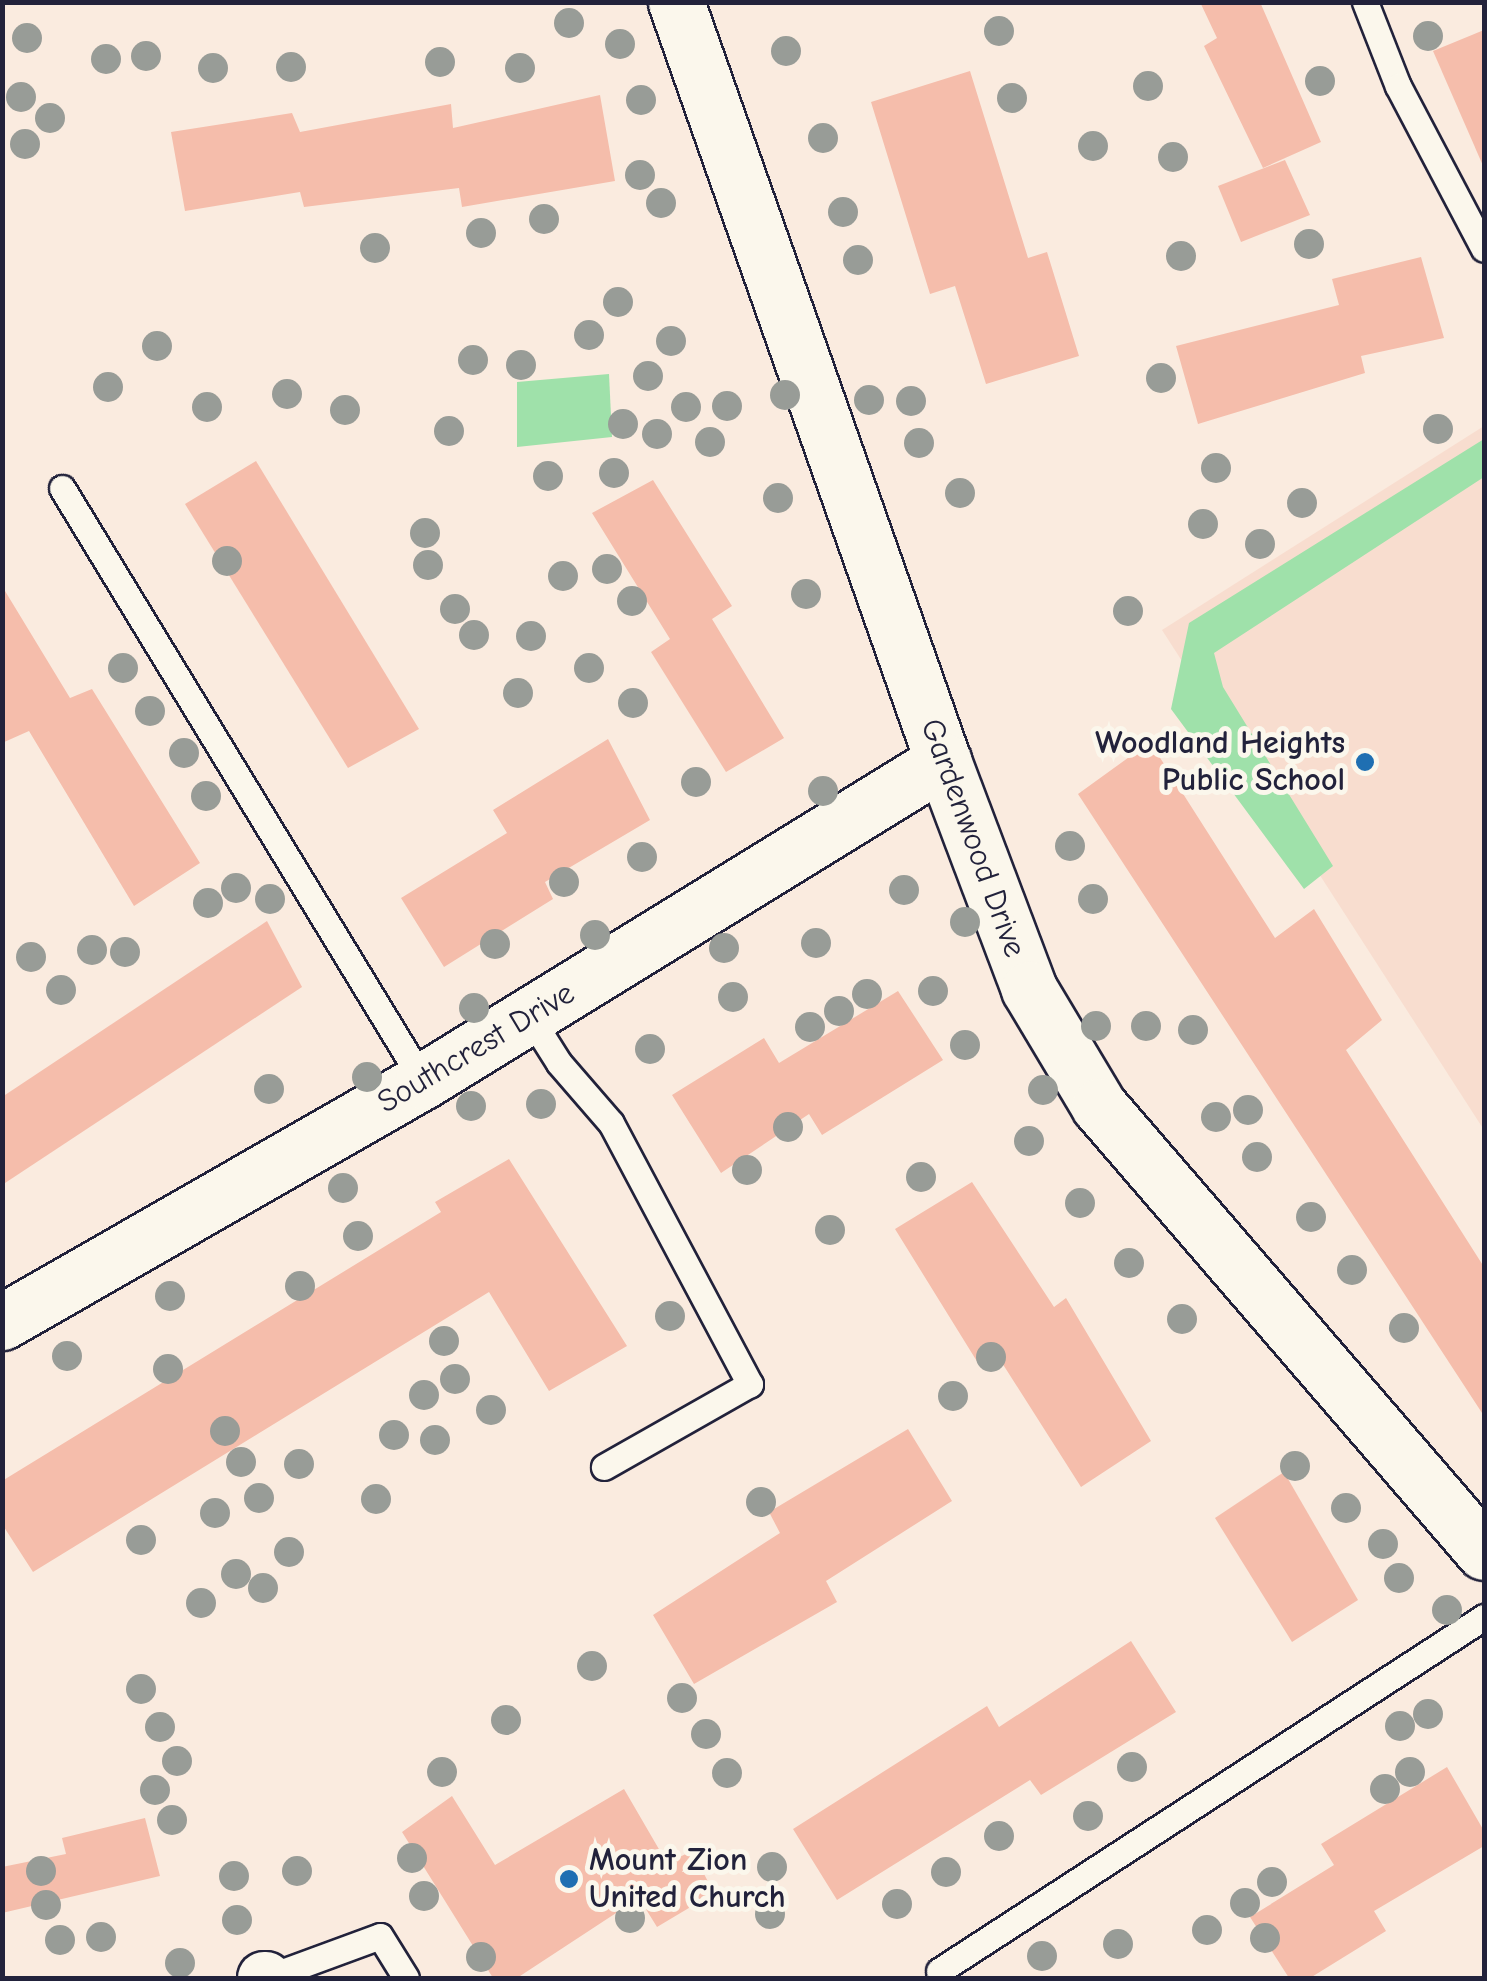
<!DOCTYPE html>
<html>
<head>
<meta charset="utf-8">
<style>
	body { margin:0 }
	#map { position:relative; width:1487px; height:1981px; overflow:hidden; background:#faebdf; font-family:"Comic Neue",sans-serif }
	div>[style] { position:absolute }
	.built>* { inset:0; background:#f8ddcf }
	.green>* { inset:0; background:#9fe1aa }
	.building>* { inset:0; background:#f5bdab }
	.roads { filter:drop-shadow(2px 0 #22223b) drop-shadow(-2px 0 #22223b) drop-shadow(0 2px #22223b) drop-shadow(0 -2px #22223b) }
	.service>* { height:25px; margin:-12.5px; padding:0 12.5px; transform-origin:12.5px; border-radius:12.5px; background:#fbf7ec }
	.minor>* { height:52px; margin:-26px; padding:0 26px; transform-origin:26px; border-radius:26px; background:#fbf7ec }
	.tertiary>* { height:55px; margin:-27.5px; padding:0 27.5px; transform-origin:27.5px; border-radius:27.5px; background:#fbf7ec }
	.trees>* { width:30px; height:30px; margin:-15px; border-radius:50%; background:#989c97 }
	.dots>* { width:28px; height:28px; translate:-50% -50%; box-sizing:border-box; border:5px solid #fbf7ec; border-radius:50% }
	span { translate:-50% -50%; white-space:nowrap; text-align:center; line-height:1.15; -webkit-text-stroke:10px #fbf7ec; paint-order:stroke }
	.poi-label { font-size:32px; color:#22223b; font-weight:700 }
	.right { translate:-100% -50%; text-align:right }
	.left { translate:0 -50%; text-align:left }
	.street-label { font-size:32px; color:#22223b }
	.frame { position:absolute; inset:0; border:5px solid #22223b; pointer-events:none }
</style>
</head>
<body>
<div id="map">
	<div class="built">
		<i style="clip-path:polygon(1484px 426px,1484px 1130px,1162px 630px)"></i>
	</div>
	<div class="green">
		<i style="clip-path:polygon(609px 374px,612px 437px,517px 447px,517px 382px)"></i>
		<i style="clip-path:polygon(1484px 439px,1484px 477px,1214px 653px,1223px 687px,1333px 866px,1304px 889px,1171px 709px,1189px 623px)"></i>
	</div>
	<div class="building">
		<i style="clip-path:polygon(1200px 2px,1260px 2px,1321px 142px,1263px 168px,1204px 46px,1217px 38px)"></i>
		<i style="clip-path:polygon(1484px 30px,1484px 168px,1433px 51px)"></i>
		<i style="clip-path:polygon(970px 71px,1028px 258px,1047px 252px,1079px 356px,986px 384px,955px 286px,930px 294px,871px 102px)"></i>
		<i style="clip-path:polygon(600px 95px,615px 181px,462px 207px,459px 188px,304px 207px,300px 192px,185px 211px,171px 132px,292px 113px,300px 132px,451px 104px,453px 128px)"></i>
		<i style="clip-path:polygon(1285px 160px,1310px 215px,1241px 242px,1218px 186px)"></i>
		<i style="clip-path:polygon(1421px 257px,1444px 338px,1361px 356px,1365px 373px,1198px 424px,1176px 346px,1339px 305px,1332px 279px)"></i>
		<i style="clip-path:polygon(256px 461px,419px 729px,348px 768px,185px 504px)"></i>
		<i style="clip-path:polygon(653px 480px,732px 606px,712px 619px,784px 738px,726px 772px,651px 652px,670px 639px,592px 513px)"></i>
		<i style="clip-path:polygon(2px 586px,70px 698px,92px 689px,200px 863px,134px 906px,29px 731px,2px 743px)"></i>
		<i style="clip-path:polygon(608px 739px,650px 820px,545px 882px,553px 899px,444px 967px,401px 898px,507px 833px,493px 810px)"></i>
		<i style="clip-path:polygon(1150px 742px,1275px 938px,1314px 909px,1382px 1020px,1346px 1050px,1484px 1267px,1484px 1416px,1078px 794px)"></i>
		<i style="clip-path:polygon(267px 921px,302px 987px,2px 1185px,2px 1097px)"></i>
		<i style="clip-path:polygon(898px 991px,943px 1060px,822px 1135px,809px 1114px,721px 1173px,672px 1095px,764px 1038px,779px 1063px)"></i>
		<i style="clip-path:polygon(509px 1159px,627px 1346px,549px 1391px,489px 1292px,33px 1572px,2px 1524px,2px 1481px,441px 1212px,435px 1202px)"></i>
		<i style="clip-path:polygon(972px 1182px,1054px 1307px,1066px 1298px,1151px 1441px,1081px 1487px,997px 1355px,978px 1363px,895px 1229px)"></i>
		<i style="clip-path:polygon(908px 1429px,952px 1501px,826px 1581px,837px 1602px,694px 1684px,653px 1615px,780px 1533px,769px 1512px)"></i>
		<i style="clip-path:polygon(1284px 1472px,1358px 1600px,1292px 1642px,1215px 1518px)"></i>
		<i style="clip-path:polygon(1131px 1641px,1176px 1712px,1041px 1795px,1030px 1780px,837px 1900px,793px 1829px,987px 1706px,999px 1727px)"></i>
		<i style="clip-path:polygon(1447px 1767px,1484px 1831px,1484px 1846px,1374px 1911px,1386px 1931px,1310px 1978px,1289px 1978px,1250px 1917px,1334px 1865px,1321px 1844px)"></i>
		<i style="clip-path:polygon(624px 1789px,667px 1863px,692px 1851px,714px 1893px,657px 1927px,639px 1898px,517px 1978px,493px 1978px,402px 1832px,452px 1796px,495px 1865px)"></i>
		<i style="clip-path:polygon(145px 1818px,160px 1876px,2px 1913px,2px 1867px,66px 1854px,62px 1838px)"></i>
	</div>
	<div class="roads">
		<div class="service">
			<i style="left:1365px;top:2px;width:90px;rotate:68.6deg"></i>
			<i style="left:1398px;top:86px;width:184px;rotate:62.2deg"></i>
			<i style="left:62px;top:488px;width:694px;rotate:58.67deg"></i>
			<i style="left:530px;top:1017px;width:54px;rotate:57.8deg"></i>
			<i style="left:559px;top:1063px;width:79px;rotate:49.1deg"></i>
			<i style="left:611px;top:1123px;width:296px;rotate:62deg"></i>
			<i style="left:750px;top:1384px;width:168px;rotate:150.4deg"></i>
			<i style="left:939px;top:1971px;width:650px;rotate:-33.01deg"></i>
			<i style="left:266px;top:1978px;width:121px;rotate:-20.2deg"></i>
			<i style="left:380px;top:1936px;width:49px;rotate:58.2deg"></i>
		</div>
		<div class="minor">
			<i style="left:264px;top:1978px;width:2px"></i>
		</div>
		<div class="tertiary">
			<i style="left:676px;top:2px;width:805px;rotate:70.62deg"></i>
			<i style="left:943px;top:761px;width:244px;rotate:69.3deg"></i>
			<i style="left:1029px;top:989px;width:136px;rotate:59.1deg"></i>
			<i style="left:1099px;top:1106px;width:589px;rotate:49.2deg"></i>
			<i style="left:2px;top:1322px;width:485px;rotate:-29.8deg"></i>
			<i style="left:423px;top:1081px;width:611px;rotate:-31.61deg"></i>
		</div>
	</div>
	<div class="trees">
		<i style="left:569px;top:23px"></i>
		<i style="left:999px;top:31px"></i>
		<i style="left:1428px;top:36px"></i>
		<i style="left:27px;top:38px"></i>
		<i style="left:620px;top:44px"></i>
		<i style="left:786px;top:51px"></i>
		<i style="left:146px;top:56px"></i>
		<i style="left:106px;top:59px"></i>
		<i style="left:440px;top:62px"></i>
		<i style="left:291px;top:67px"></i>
		<i style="left:213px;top:68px"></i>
		<i style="left:520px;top:68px"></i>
		<i style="left:1320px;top:81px"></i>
		<i style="left:1148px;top:86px"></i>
		<i style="left:21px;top:97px"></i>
		<i style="left:1012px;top:98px"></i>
		<i style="left:641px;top:100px"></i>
		<i style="left:50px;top:118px"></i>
		<i style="left:823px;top:138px"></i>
		<i style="left:25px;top:144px"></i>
		<i style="left:1093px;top:146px"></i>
		<i style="left:1173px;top:157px"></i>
		<i style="left:640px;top:175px"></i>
		<i style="left:661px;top:203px"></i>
		<i style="left:843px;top:212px"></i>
		<i style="left:544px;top:219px"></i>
		<i style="left:481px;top:233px"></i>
		<i style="left:1309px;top:244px"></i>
		<i style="left:375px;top:248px"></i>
		<i style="left:1181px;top:256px"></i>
		<i style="left:858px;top:260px"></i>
		<i style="left:618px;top:302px"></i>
		<i style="left:589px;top:335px"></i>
		<i style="left:671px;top:341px"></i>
		<i style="left:157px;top:346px"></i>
		<i style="left:473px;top:360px"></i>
		<i style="left:521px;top:365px"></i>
		<i style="left:648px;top:376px"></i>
		<i style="left:1161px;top:378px"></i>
		<i style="left:108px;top:387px"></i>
		<i style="left:287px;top:394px"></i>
		<i style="left:785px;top:395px"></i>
		<i style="left:869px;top:400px"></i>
		<i style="left:911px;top:401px"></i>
		<i style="left:727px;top:406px"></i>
		<i style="left:207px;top:407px"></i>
		<i style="left:686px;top:407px"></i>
		<i style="left:345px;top:410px"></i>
		<i style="left:623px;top:424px"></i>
		<i style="left:1438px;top:429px"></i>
		<i style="left:449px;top:431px"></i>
		<i style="left:657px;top:434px"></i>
		<i style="left:710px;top:442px"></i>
		<i style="left:919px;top:443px"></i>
		<i style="left:1216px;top:468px"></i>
		<i style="left:614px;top:473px"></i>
		<i style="left:548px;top:476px"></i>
		<i style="left:960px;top:493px"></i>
		<i style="left:778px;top:498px"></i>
		<i style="left:1302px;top:503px"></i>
		<i style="left:1203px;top:524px"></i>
		<i style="left:425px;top:533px"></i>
		<i style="left:1260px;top:544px"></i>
		<i style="left:227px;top:561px"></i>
		<i style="left:428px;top:565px"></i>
		<i style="left:607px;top:569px"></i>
		<i style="left:563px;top:576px"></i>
		<i style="left:806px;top:594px"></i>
		<i style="left:632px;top:601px"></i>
		<i style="left:455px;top:609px"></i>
		<i style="left:1128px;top:611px"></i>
		<i style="left:474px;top:635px"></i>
		<i style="left:531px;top:636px"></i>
		<i style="left:123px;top:668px"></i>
		<i style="left:589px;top:668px"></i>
		<i style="left:518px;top:693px"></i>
		<i style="left:633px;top:703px"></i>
		<i style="left:150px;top:711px"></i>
		<i style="left:184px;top:753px"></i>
		<i style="left:696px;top:782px"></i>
		<i style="left:823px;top:791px"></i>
		<i style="left:206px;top:796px"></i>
		<i style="left:1070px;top:846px"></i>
		<i style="left:642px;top:857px"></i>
		<i style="left:564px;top:882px"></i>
		<i style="left:236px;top:888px"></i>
		<i style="left:904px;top:890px"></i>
		<i style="left:270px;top:899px"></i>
		<i style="left:1093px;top:899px"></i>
		<i style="left:208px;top:903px"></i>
		<i style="left:965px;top:922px"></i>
		<i style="left:595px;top:935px"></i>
		<i style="left:816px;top:943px"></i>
		<i style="left:495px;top:944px"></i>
		<i style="left:724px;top:948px"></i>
		<i style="left:92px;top:950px"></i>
		<i style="left:125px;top:952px"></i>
		<i style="left:31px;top:957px"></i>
		<i style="left:61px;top:990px"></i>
		<i style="left:933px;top:991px"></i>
		<i style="left:867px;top:994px"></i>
		<i style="left:733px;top:997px"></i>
		<i style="left:474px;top:1008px"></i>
		<i style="left:839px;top:1011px"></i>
		<i style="left:1096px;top:1026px"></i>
		<i style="left:1146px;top:1026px"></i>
		<i style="left:810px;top:1027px"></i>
		<i style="left:1193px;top:1030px"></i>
		<i style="left:965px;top:1045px"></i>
		<i style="left:650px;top:1049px"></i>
		<i style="left:367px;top:1077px"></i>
		<i style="left:269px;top:1089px"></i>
		<i style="left:1043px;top:1090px"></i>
		<i style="left:541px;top:1104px"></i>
		<i style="left:471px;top:1106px"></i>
		<i style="left:1248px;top:1110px"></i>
		<i style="left:1216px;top:1117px"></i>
		<i style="left:788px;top:1127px"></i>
		<i style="left:1029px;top:1141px"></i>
		<i style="left:1257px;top:1157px"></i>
		<i style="left:747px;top:1170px"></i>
		<i style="left:921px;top:1177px"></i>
		<i style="left:343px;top:1188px"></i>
		<i style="left:1080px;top:1203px"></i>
		<i style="left:1311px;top:1217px"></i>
		<i style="left:830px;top:1230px"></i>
		<i style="left:358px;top:1236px"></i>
		<i style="left:1129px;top:1263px"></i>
		<i style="left:1352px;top:1270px"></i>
		<i style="left:300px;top:1286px"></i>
		<i style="left:170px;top:1296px"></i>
		<i style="left:670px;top:1316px"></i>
		<i style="left:1182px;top:1319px"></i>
		<i style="left:1404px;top:1328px"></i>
		<i style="left:444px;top:1341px"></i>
		<i style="left:67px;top:1356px"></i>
		<i style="left:991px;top:1357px"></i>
		<i style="left:168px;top:1369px"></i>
		<i style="left:455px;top:1379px"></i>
		<i style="left:424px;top:1395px"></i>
		<i style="left:953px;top:1396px"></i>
		<i style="left:491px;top:1410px"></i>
		<i style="left:225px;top:1431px"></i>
		<i style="left:394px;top:1435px"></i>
		<i style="left:435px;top:1440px"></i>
		<i style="left:241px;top:1462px"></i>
		<i style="left:299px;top:1464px"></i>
		<i style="left:1295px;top:1466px"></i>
		<i style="left:259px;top:1498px"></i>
		<i style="left:376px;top:1499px"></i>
		<i style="left:761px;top:1502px"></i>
		<i style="left:1346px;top:1508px"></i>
		<i style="left:215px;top:1513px"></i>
		<i style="left:141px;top:1540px"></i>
		<i style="left:1383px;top:1544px"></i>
		<i style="left:289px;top:1552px"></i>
		<i style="left:236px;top:1574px"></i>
		<i style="left:1399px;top:1578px"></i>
		<i style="left:263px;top:1588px"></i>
		<i style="left:201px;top:1603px"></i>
		<i style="left:1447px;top:1610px"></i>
		<i style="left:592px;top:1666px"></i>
		<i style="left:141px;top:1689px"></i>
		<i style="left:682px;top:1698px"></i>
		<i style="left:1428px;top:1714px"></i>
		<i style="left:506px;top:1720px"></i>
		<i style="left:1400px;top:1726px"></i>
		<i style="left:160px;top:1727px"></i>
		<i style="left:706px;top:1734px"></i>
		<i style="left:177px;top:1761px"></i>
		<i style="left:1132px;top:1767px"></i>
		<i style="left:442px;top:1772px"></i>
		<i style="left:1410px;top:1772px"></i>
		<i style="left:727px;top:1773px"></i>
		<i style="left:1385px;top:1789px"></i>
		<i style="left:155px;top:1790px"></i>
		<i style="left:1088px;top:1816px"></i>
		<i style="left:172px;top:1820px"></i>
		<i style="left:999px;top:1836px"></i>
		<i style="left:412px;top:1858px"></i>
		<i style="left:772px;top:1867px"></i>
		<i style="left:41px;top:1871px"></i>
		<i style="left:297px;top:1871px"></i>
		<i style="left:946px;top:1872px"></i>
		<i style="left:234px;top:1876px"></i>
		<i style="left:1272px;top:1882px"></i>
		<i style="left:424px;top:1896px"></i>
		<i style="left:1245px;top:1903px"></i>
		<i style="left:897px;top:1904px"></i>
		<i style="left:46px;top:1905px"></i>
		<i style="left:770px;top:1914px"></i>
		<i style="left:630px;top:1918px"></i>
		<i style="left:237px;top:1920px"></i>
		<i style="left:1207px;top:1930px"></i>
		<i style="left:101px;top:1937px"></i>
		<i style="left:1265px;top:1938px"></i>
		<i style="left:60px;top:1940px"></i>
		<i style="left:1118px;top:1944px"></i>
		<i style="left:1042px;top:1956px"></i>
		<i style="left:481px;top:1957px"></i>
		<i style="left:180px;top:1963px"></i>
	</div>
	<div class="dots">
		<i style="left:1365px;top:762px;background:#1f6fb2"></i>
		<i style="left:569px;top:1879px;background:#1f6fb2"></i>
	</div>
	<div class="poi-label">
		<span class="right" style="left:1345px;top:762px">Woodland Heights<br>Public School</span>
		<span class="left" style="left:589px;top:1879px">Mount Zion<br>United Church</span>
	</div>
	<div class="street-label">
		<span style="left:973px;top:838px;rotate:70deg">Gardenwood Drive</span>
		<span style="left:476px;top:1048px;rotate:-31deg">Southcrest Drive</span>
	</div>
	<div class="frame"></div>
</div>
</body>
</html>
